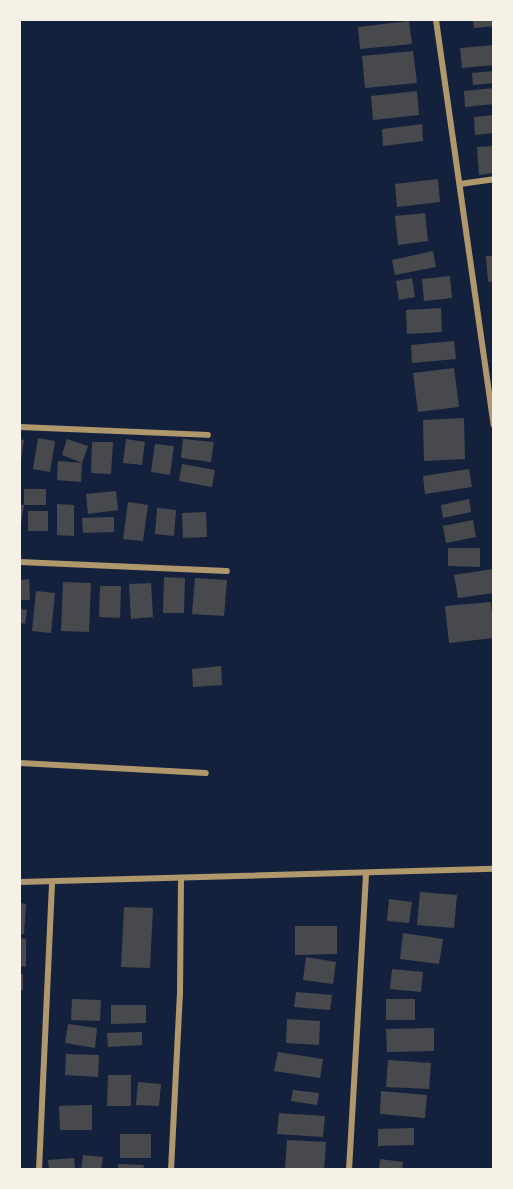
<!DOCTYPE html>
<html>
<head>
<meta charset="utf-8">
<style>
	body { margin:0 }
	#map { position:relative; width:513px; height:1189px; overflow:hidden; background:#14213d; font-family:"Asap Condensed",sans-serif }
	div>[style] { position:absolute }
	.building>* { inset:0; background:#48494c }
	.minor>* { height:6px; margin:-3px; padding:0 3px; transform-origin:3px; border-radius:3px; background:#b1986c }
	span { translate:-50% -50%; white-space:nowrap; text-align:center; line-height:1.15; -webkit-text-stroke:5px #f6f1e7; paint-order:stroke }
	.frame { position:absolute; inset:0; border:21px solid #f6f1e7; pointer-events:none }
</style>
</head>
<body>
<div id="map">
	<div class="building">
		<i style="clip-path:polygon(473px 20px,494px 20px,494px 26px,474px 28px)"></i>
		<i style="clip-path:polygon(409px 21px,412px 44px,360px 49px,358px 27px)"></i>
		<i style="clip-path:polygon(494px 45px,494px 65px,462px 68px,460px 48px)"></i>
		<i style="clip-path:polygon(413px 51px,417px 83px,365px 88px,362px 56px)"></i>
		<i style="clip-path:polygon(494px 71px,494px 83px,473px 85px,472px 73px)"></i>
		<i style="clip-path:polygon(494px 88px,494px 104px,465px 107px,464px 91px)"></i>
		<i style="clip-path:polygon(417px 91px,419px 115px,373px 120px,371px 96px)"></i>
		<i style="clip-path:polygon(494px 115px,494px 133px,475px 135px,474px 117px)"></i>
		<i style="clip-path:polygon(422px 124px,423px 141px,383px 146px,382px 129px)"></i>
		<i style="clip-path:polygon(494px 146px,494px 173px,479px 175px,477px 147px)"></i>
		<i style="clip-path:polygon(438px 179px,440px 202px,397px 207px,395px 184px)"></i>
		<i style="clip-path:polygon(425px 213px,428px 241px,398px 245px,395px 216px)"></i>
		<i style="clip-path:polygon(433px 251px,436px 267px,395px 275px,392px 260px)"></i>
		<i style="clip-path:polygon(486px 256px,494px 256px,494px 281px,488px 282px)"></i>
		<i style="clip-path:polygon(450px 276px,452px 298px,424px 301px,422px 279px)"></i>
		<i style="clip-path:polygon(412px 278px,415px 297px,399px 300px,396px 281px)"></i>
		<i style="clip-path:polygon(441px 308px,442px 332px,407px 334px,406px 310px)"></i>
		<i style="clip-path:polygon(454px 341px,456px 359px,412px 363px,411px 345px)"></i>
		<i style="clip-path:polygon(454px 368px,459px 407px,418px 412px,413px 373px)"></i>
		<i style="clip-path:polygon(464px 418px,465px 459px,424px 461px,423px 420px)"></i>
		<i style="clip-path:polygon(38px 438px,55px 441px,50px 472px,33px 469px)"></i>
		<i style="clip-path:polygon(20px 439px,24px 440px,21px 460px,20px 460px)"></i>
		<i style="clip-path:polygon(67px 439px,88px 446px,82px 463px,81px 482px,57px 480px,58px 461px,82px 463px,62px 455px)"></i>
		<i style="clip-path:polygon(126px 439px,145px 442px,142px 465px,123px 463px)"></i>
		<i style="clip-path:polygon(183px 439px,214px 442px,211px 462px,181px 458px)"></i>
		<i style="clip-path:polygon(92px 442px,113px 442px,111px 474px,91px 473px)"></i>
		<i style="clip-path:polygon(155px 444px,174px 446px,170px 475px,151px 472px)"></i>
		<i style="clip-path:polygon(182px 464px,215px 470px,212px 487px,179px 481px)"></i>
		<i style="clip-path:polygon(469px 469px,472px 487px,425px 494px,423px 476px)"></i>
		<i style="clip-path:polygon(24px 489px,46px 489px,46px 505px,24px 505px)"></i>
		<i style="clip-path:polygon(116px 491px,118px 510px,88px 514px,86px 494px)"></i>
		<i style="clip-path:polygon(469px 499px,471px 512px,443px 518px,441px 505px)"></i>
		<i style="clip-path:polygon(128px 502px,148px 505px,143px 541px,123px 539px)"></i>
		<i style="clip-path:polygon(20px 504px,24px 505px,21px 524px,20px 523px)"></i>
		<i style="clip-path:polygon(57px 504px,74px 505px,74px 536px,57px 535px)"></i>
		<i style="clip-path:polygon(157px 508px,176px 510px,174px 536px,155px 534px)"></i>
		<i style="clip-path:polygon(28px 511px,48px 511px,48px 531px,28px 531px)"></i>
		<i style="clip-path:polygon(206px 512px,207px 537px,183px 538px,182px 513px)"></i>
		<i style="clip-path:polygon(114px 517px,114px 532px,83px 533px,82px 518px)"></i>
		<i style="clip-path:polygon(473px 520px,476px 537px,446px 543px,443px 526px)"></i>
		<i style="clip-path:polygon(448px 548px,480px 548px,480px 567px,448px 566px)"></i>
		<i style="clip-path:polygon(493px 569px,494px 593px,458px 598px,454px 575px)"></i>
		<i style="clip-path:polygon(164px 577px,185px 578px,184px 613px,163px 613px)"></i>
		<i style="clip-path:polygon(195px 578px,227px 580px,224px 616px,192px 614px)"></i>
		<i style="clip-path:polygon(29px 579px,30px 600px,20px 600px,20px 580px)"></i>
		<i style="clip-path:polygon(63px 582px,91px 583px,89px 632px,61px 631px)"></i>
		<i style="clip-path:polygon(151px 583px,153px 617px,131px 619px,129px 584px)"></i>
		<i style="clip-path:polygon(100px 586px,121px 586px,120px 618px,99px 617px)"></i>
		<i style="clip-path:polygon(36px 591px,55px 593px,51px 633px,32px 631px)"></i>
		<i style="clip-path:polygon(491px 602px,494px 638px,449px 643px,445px 606px)"></i>
		<i style="clip-path:polygon(20px 609px,27px 610px,25px 624px,20px 623px)"></i>
		<i style="clip-path:polygon(221px 666px,222px 685px,193px 687px,192px 669px)"></i>
		<i style="clip-path:polygon(420px 892px,457px 895px,454px 928px,417px 925px)"></i>
		<i style="clip-path:polygon(389px 899px,412px 902px,409px 923px,387px 921px)"></i>
		<i style="clip-path:polygon(20px 903px,26px 904px,24px 934px,20px 934px)"></i>
		<i style="clip-path:polygon(124px 907px,153px 908px,150px 968px,121px 967px)"></i>
		<i style="clip-path:polygon(295px 926px,337px 926px,337px 954px,295px 955px)"></i>
		<i style="clip-path:polygon(403px 933px,443px 939px,439px 964px,400px 959px)"></i>
		<i style="clip-path:polygon(20px 938px,26px 939px,26px 967px,20px 966px)"></i>
		<i style="clip-path:polygon(306px 957px,336px 962px,333px 984px,303px 980px)"></i>
		<i style="clip-path:polygon(392px 969px,423px 972px,421px 992px,390px 989px)"></i>
		<i style="clip-path:polygon(20px 974px,23px 974px,23px 990px,20px 990px)"></i>
		<i style="clip-path:polygon(296px 992px,332px 995px,330px 1010px,294px 1007px)"></i>
		<i style="clip-path:polygon(72px 999px,101px 1000px,100px 1021px,71px 1020px)"></i>
		<i style="clip-path:polygon(386px 999px,415px 999px,415px 1020px,386px 1020px)"></i>
		<i style="clip-path:polygon(111px 1005px,146px 1005px,146px 1023px,111px 1024px)"></i>
		<i style="clip-path:polygon(287px 1019px,320px 1021px,319px 1045px,286px 1043px)"></i>
		<i style="clip-path:polygon(68px 1024px,97px 1028px,95px 1048px,65px 1043px)"></i>
		<i style="clip-path:polygon(434px 1028px,434px 1051px,387px 1052px,386px 1029px)"></i>
		<i style="clip-path:polygon(142px 1032px,142px 1045px,108px 1047px,107px 1033px)"></i>
		<i style="clip-path:polygon(278px 1052px,323px 1059px,320px 1078px,274px 1071px)"></i>
		<i style="clip-path:polygon(66px 1054px,99px 1055px,98px 1077px,65px 1075px)"></i>
		<i style="clip-path:polygon(388px 1060px,431px 1063px,429px 1089px,386px 1087px)"></i>
		<i style="clip-path:polygon(108px 1075px,131px 1075px,131px 1106px,107px 1106px)"></i>
		<i style="clip-path:polygon(138px 1082px,161px 1084px,159px 1106px,136px 1105px)"></i>
		<i style="clip-path:polygon(293px 1090px,319px 1093px,317px 1105px,291px 1101px)"></i>
		<i style="clip-path:polygon(381px 1091px,427px 1095px,425px 1118px,380px 1114px)"></i>
		<i style="clip-path:polygon(92px 1105px,92px 1130px,60px 1130px,59px 1106px)"></i>
		<i style="clip-path:polygon(279px 1113px,325px 1116px,323px 1137px,277px 1134px)"></i>
		<i style="clip-path:polygon(414px 1128px,414px 1145px,378px 1146px,378px 1129px)"></i>
		<i style="clip-path:polygon(120px 1134px,151px 1134px,151px 1158px,120px 1158px)"></i>
		<i style="clip-path:polygon(287px 1140px,326px 1142px,324px 1170px,285px 1168px)"></i>
		<i style="clip-path:polygon(83px 1155px,103px 1157px,101px 1170px,81px 1170px)"></i>
		<i style="clip-path:polygon(74px 1158px,75px 1170px,49px 1170px,48px 1160px)"></i>
		<i style="clip-path:polygon(380px 1159px,403px 1162px,402px 1170px,379px 1170px)"></i>
		<i style="clip-path:polygon(118px 1164px,144px 1165px,143px 1170px,118px 1170px)"></i>
	</div>
	<div class="minor">
		<i style="left:436px;top:20px;width:409px;rotate:81.9deg"></i>
		<i style="left:460px;top:184px;width:34px;rotate:-8deg"></i>
		<i style="left:20px;top:427px;width:188px;rotate:2.4deg"></i>
		<i style="left:20px;top:562px;width:207px;rotate:2.5deg"></i>
		<i style="left:20px;top:763px;width:186px;rotate:3.1deg"></i>
		<i style="left:20px;top:882px;width:474px;rotate:-1.6deg"></i>
		<i style="left:39px;top:1170px;width:289px;rotate:-87.4deg"></i>
		<i style="left:171px;top:1170px;width:175px;rotate:-87.1deg"></i>
		<i style="left:180px;top:995px;width:117px;rotate:-89.5deg"></i>
		<i style="left:349px;top:1170px;width:296px;rotate:-86.7deg"></i>
	</div>
	<div class="frame"></div>
</div>
</body>
</html>
